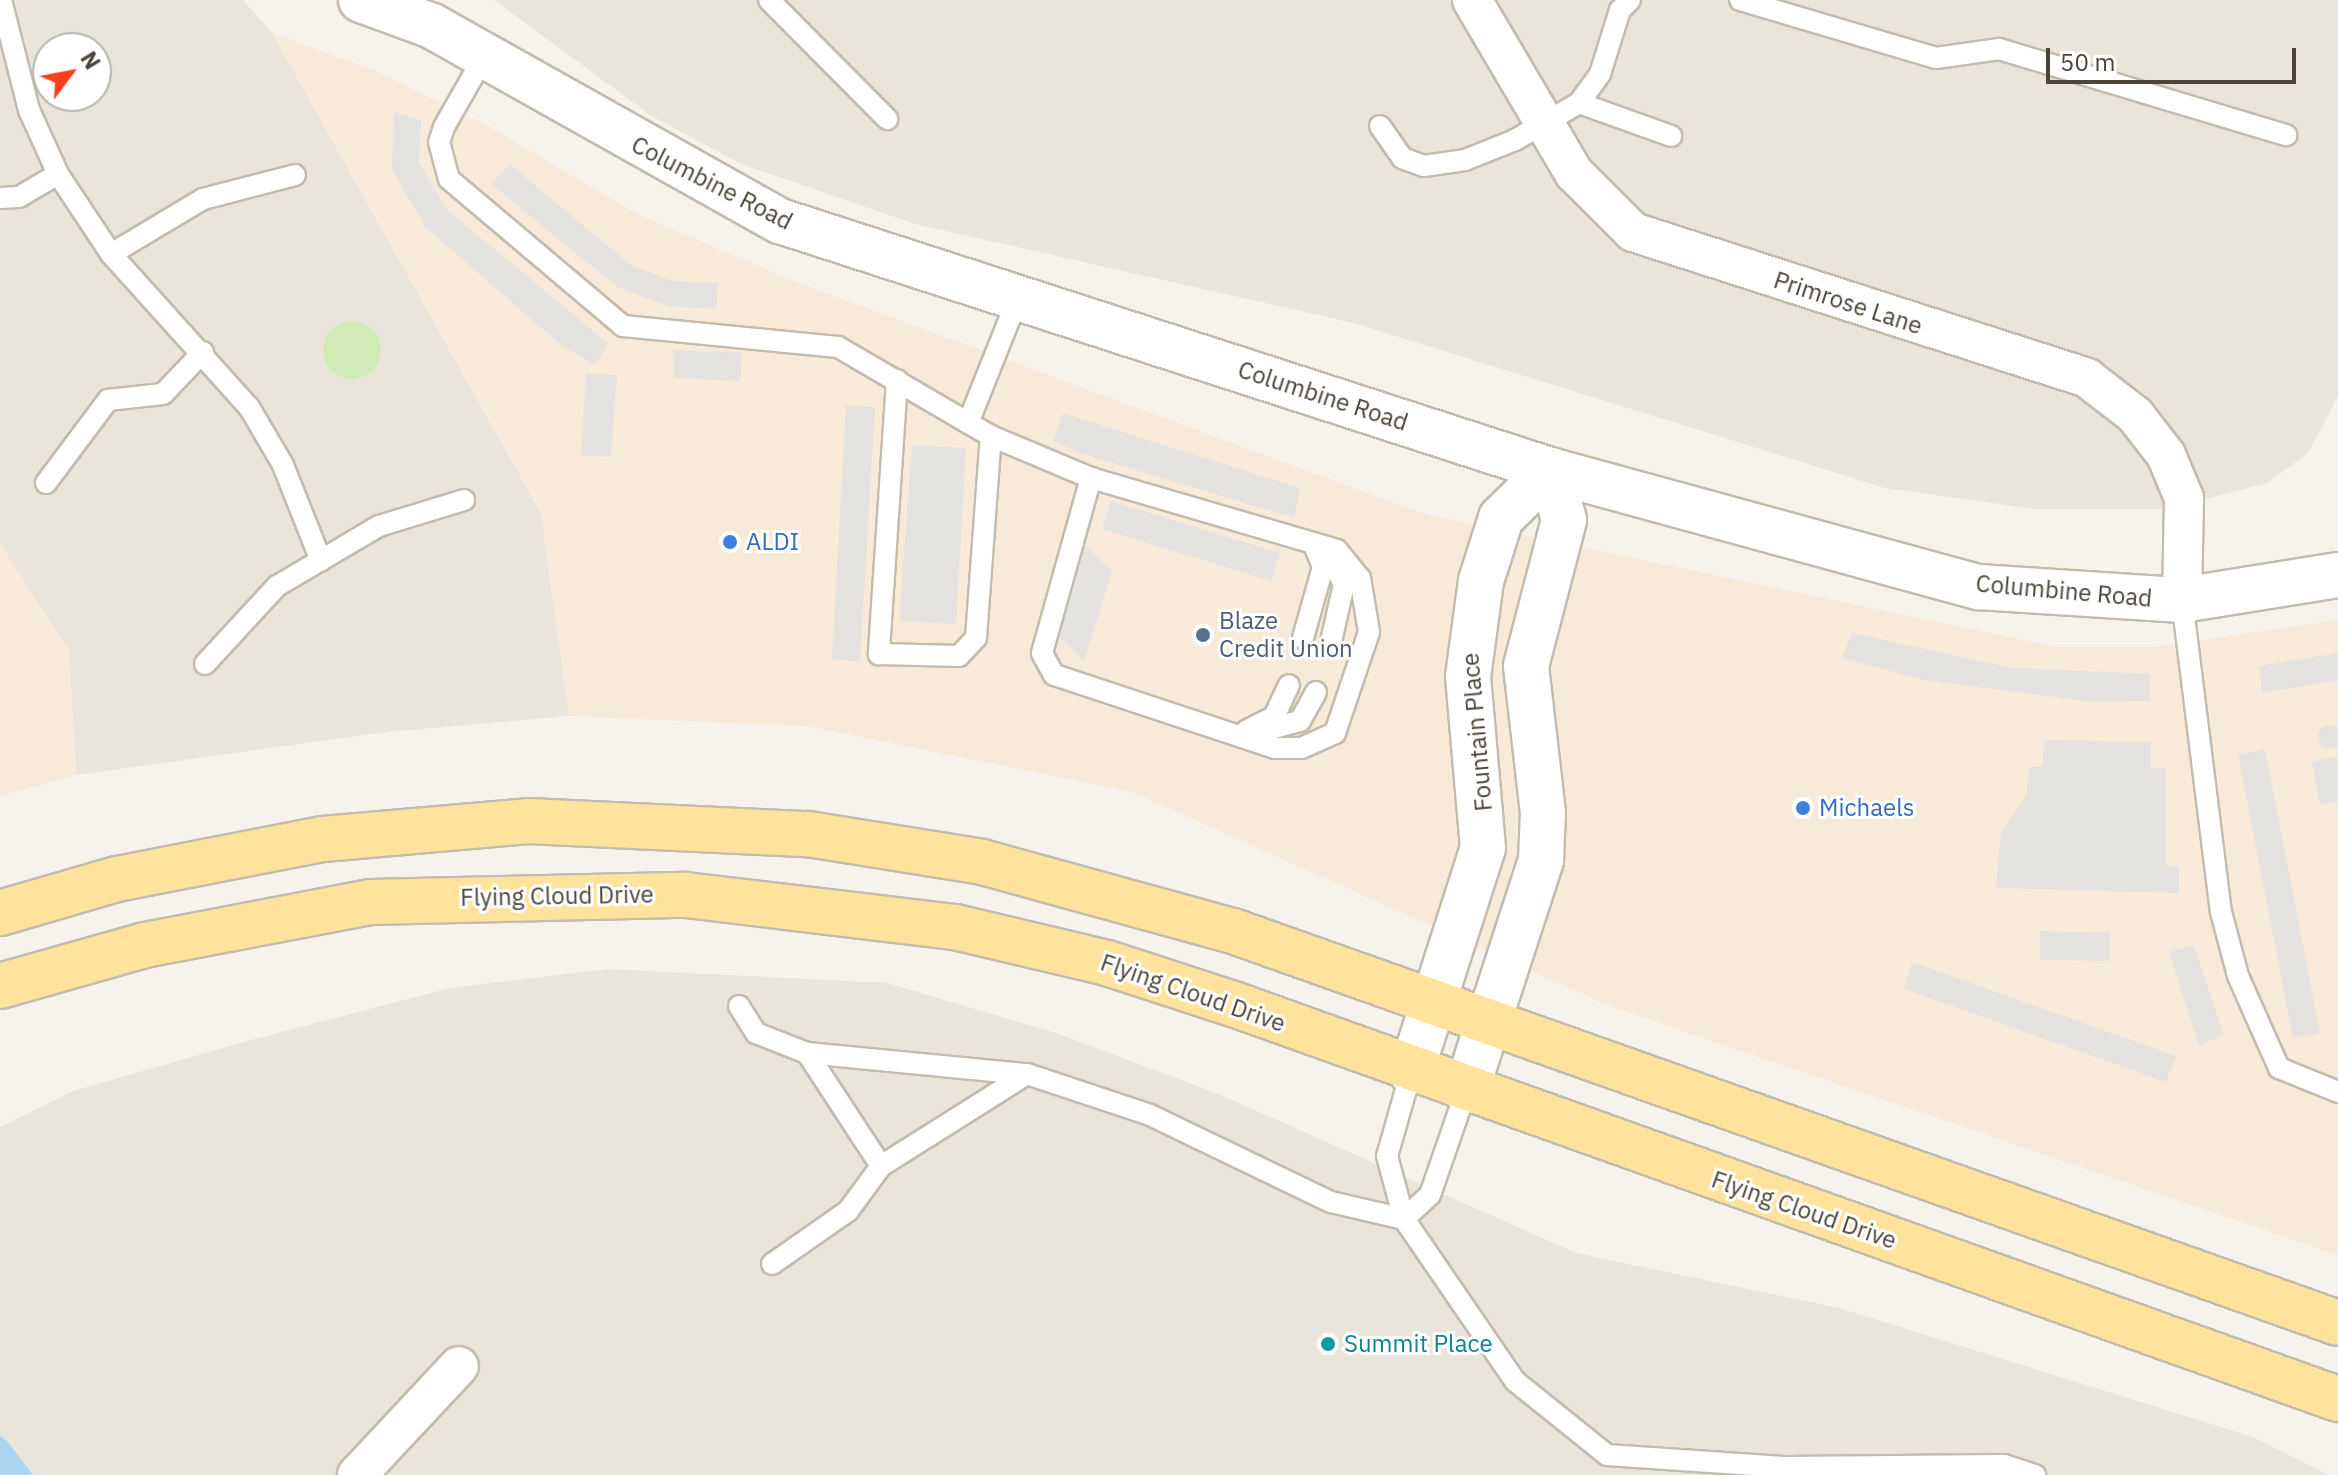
<!DOCTYPE html>
<html>
<head>
<meta charset="utf-8">
<style>
	body { margin:0 }
	#map { position:relative; width:2338px; height:1475px; overflow:hidden; background:#f6f3ec; font-family:"IBM Plex Sans",sans-serif }
	div>[style] { position:absolute }
	.residential>* { inset:0; background:#eae5da }
	.commercial>* { inset:0; background:#f7ead8 }
	.green>* { inset:0; background:#d2eab5 }
	.round { border-radius:50% }
	.parking>* { inset:0; background:#e5e3e0 }
	.water>* { inset:0; background:#a9d4f2 }
	.roads { filter:drop-shadow(2px 0 #c2bbae) drop-shadow(-2px 0 #c2bbae) drop-shadow(0 2px #c2bbae) drop-shadow(0 -2px #c2bbae) }
	.service>* { height:20px; margin:-10px; padding:0 10px; transform-origin:10px; border-radius:10px; background:#fff }
	.minor>* { height:38px; margin:-19px; padding:0 19px; transform-origin:19px; border-radius:19px; background:#fff }
	.tertiary>* { height:44px; margin:-22px; padding:0 22px; transform-origin:22px; border-radius:22px; background:#fff }
	.primary>* { height:44px; margin:-22px; padding:0 22px; transform-origin:22px; border-radius:22px; background:#ffe39c }
	.dots>* { width:22px; height:22px; translate:-50% -50%; box-sizing:border-box; border:4px solid #fff; border-radius:50% }
	span { translate:-50% -50%; white-space:nowrap; text-align:center; line-height:1.15; -webkit-text-stroke:6px #fff; paint-order:stroke }
	.street-label { font-size:24px; color:#4b4439 }
	.shop-label { font-size:24px; color:#366cbe }
	.left { translate:0 -50%; text-align:left }
	.service-label { font-size:24px; color:#4e5e75 }
	.culture-label { font-size:24px; color:#0d838f }
	.north { position:absolute; left:32px; top:32px; width:80px; height:80px; box-sizing:border-box; background:#fff; border:2px solid #b7b4b0; border-radius:50%; rotate:58deg; font-size:22px; font-weight:700; line-height:32px; text-align:center; color:#4b4439 }
	.north::after { content:''; display:block; margin:auto; width:28px; height:36px; background:#fc3f1d; clip-path:polygon(50% 0,100% 100%,50% 72%,0 100%) }
	.scale { position:absolute; left:2046px; top:48px; width:250px; height:36px; box-sizing:border-box; border:4px solid #4b4439; border-top:0; padding-left:10px; font-size:24px; line-height:28px; white-space:nowrap; color:#4b4439; -webkit-text-stroke:6px #fff; paint-order:stroke }
</style>
</head>
<body>
<div id="map">
	<div class="residential">
		<i style="clip-path:polygon(evenodd,0 0,243px 0,272px 33px,541px 513px,569px 716px,386px 732px,76px 775px,69px 651px,0 544px,0 0,48px 48px,96px 48px,96px 96px,48px 96px,48px 48px)"></i>
		<i style="clip-path:polygon(494px 0,2338px 0,2338px 396px,2308px 453px,2267px 483px,2166px 509px,2036px 509px,1885px 488px,1354px 323px,915px 224px,739px 163px,650px 115px)"></i>
		<i style="clip-path:polygon(609px 969px,887px 983px,1056px 1033px,1221px 1095px,1576px 1253px,1839px 1308px,2253px 1437px,2329px 1475px,0 1475px,0 1127px,73px 1091px,251px 1040px,450px 988px)"></i>
	</div>
	<div class="commercial">
		<i style="clip-path:polygon(272px 33px,375px 71px,486px 125px,639px 215px,801px 284px,1424px 514px,2056px 647px,2155px 647px,2338px 620px,2338px 1255px,1610px 1006px,1133px 792px,807px 726px,569px 716px,541px 512px)"></i>
		<i style="clip-path:polygon(0 544px,69px 651px,76px 775px,0 796px)"></i>
	</div>
	<div class="green">
		<i class="round" style="left:323px;top:321px;width:58px;height:58px"></i>
	</div>
	<div class="parking">
		<i style="clip-path:polygon(394px 112px,421px 120px,419px 163px,446px 209px,608px 343px,595px 365px,562px 346px,425px 227px,392px 169px)"></i>
		<i style="clip-path:polygon(510px 164px,631px 265px,672px 281px,718px 283px,716px 309px,668px 306px,617px 287px,491px 184px)"></i>
		<i style="clip-path:polygon(673px 350px,742px 353px,740px 381px,674px 378px)"></i>
		<i style="clip-path:polygon(586px 373px,617px 375px,611px 457px,581px 455px)"></i>
		<i style="clip-path:polygon(846px 405px,875px 407px,860px 662px,832px 659px)"></i>
		<i style="clip-path:polygon(1063px 413px,1300px 488px,1294px 518px,1080px 453px,1053px 441px)"></i>
		<i style="clip-path:polygon(912px 445px,966px 448px,956px 624px,899px 621px)"></i>
		<i style="clip-path:polygon(1111px 501px,1280px 553px,1271px 581px,1102px 529px)"></i>
		<i style="clip-path:polygon(1085px 545px,1112px 572px,1084px 661px,1059px 636px)"></i>
		<i style="clip-path:polygon(1852px 633px,2012px 668px,2150px 674px,2150px 701px,2093px 702px,1924px 680px,1842px 658px)"></i>
		<i style="clip-path:polygon(2338px 653px,2338px 680px,2262px 693px,2259px 666px)"></i>
		<i class="round" style="left:2318px;top:725px;width:24px;height:24px"></i>
		<i style="clip-path:polygon(2044px 740px,2151px 742px,2151px 768px,2166px 769px,2166px 866px,2179px 866px,2179px 893px,1996px 888px,2001px 833px,2027px 793px,2029px 767px,2043px 766px)"></i>
		<i style="clip-path:polygon(2265px 749px,2320px 1033px,2293px 1038px,2238px 755px)"></i>
		<i style="clip-path:polygon(2337px 756px,2338px 801px,2320px 805px,2312px 762px)"></i>
		<i style="clip-path:polygon(2040px 931px,2110px 933px,2110px 961px,2040px 960px)"></i>
		<i style="clip-path:polygon(2194px 945px,2224px 1035px,2199px 1046px,2169px 952px)"></i>
		<i style="clip-path:polygon(1912px 962px,2176px 1056px,2166px 1082px,1904px 989px)"></i>
	</div>
	<div class="water">
		<i style="clip-path:polygon(0 1436px,7px 1441px,33px 1475px,0 1475px)"></i>
	</div>
	<div class="roads">
		<div class="service">
			<i style="left:1px;top:0;width:114px;rotate:75.7deg"></i>
			<i style="left:29px;top:110px;width:70px;rotate:65.6deg"></i>
			<i style="left:58px;top:174px;width:96px;rotate:56.5deg"></i>
			<i style="left:111px;top:254px;width:206px;rotate:48deg"></i>
			<i style="left:249px;top:407px;width:67px;rotate:59.6deg"></i>
			<i style="left:283px;top:465px;width:103px;rotate:68.4deg"></i>
			<i style="left:769px;top:0;width:168px;rotate:45.2deg"></i>
			<i style="left:1740px;top:0;width:204px;rotate:16.5deg"></i>
			<i style="left:1936px;top:58px;width:64px;rotate:-8.1deg"></i>
			<i style="left:1999px;top:49px;width:300px;rotate:16.7deg"></i>
			<i style="left:485px;top:55px;width:83px;rotate:119.7deg"></i>
			<i style="left:444px;top:127px;width:16px;rotate:108deg"></i>
			<i style="left:439px;top:142px;width:38px;rotate:75deg"></i>
			<i style="left:449px;top:179px;width:228px;rotate:40.2deg"></i>
			<i style="left:623px;top:326px;width:216px;rotate:5.6deg"></i>
			<i style="left:838px;top:347px;width:177px;rotate:30.2deg"></i>
			<i style="left:991px;top:436px;width:108px;rotate:22.8deg"></i>
			<i style="left:1091px;top:478px;width:256px;rotate:16.3deg"></i>
			<i style="left:1337px;top:550px;width:36px;rotate:51deg"></i>
			<i style="left:1360px;top:578px;width:55px;rotate:80.5deg"></i>
			<i style="left:1369px;top:632px;width:107px;rotate:108.6deg"></i>
			<i style="left:1335px;top:733px;width:37px;rotate:156deg"></i>
			<i style="left:1301px;top:748px;width:26px;rotate:180deg"></i>
			<i style="left:1275px;top:748px;width:233px;rotate:-161.7deg"></i>
			<i style="left:1054px;top:675px;width:25px;rotate:-119deg"></i>
			<i style="left:1042px;top:653px;width:182px;rotate:-74.4deg"></i>
			<i style="left:1579px;top:103px;width:98px;rotate:19.7deg"></i>
			<i style="left:1380px;top:126px;width:39px;rotate:55deg"></i>
			<i style="left:1402px;top:158px;width:23px;rotate:20deg"></i>
			<i style="left:1424px;top:166px;width:41px;rotate:-8.3deg"></i>
			<i style="left:1465px;top:160px;width:54px;rotate:-21.8deg"></i>
			<i style="left:1515px;top:140px;width:74px;rotate:-30deg"></i>
			<i style="left:1579px;top:103px;width:36px;rotate:-54deg"></i>
			<i style="left:1600px;top:74px;width:67px;rotate:-72.6deg"></i>
			<i style="left:1620px;top:10px;width:14px;rotate:-45deg"></i>
			<i style="left:0;top:198px;width:19px;rotate:-3deg"></i>
			<i style="left:19px;top:197px;width:45px;rotate:-30.5deg"></i>
			<i style="left:111px;top:254px;width:107px;rotate:-30.9deg"></i>
			<i style="left:203px;top:199px;width:95px;rotate:-14.6deg"></i>
			<i style="left:897px;top:380px;width:275px;rotate:93.8deg"></i>
			<i style="left:879px;top:654px;width:80px;rotate:1.4deg"></i>
			<i style="left:959px;top:656px;width:25px;rotate:-47deg"></i>
			<i style="left:976px;top:638px;width:203px;rotate:-85.8deg"></i>
			<i style="left:968px;top:423px;width:135px;rotate:-68.2deg"></i>
			<i style="left:46px;top:483px;width:104px;rotate:-53.2deg"></i>
			<i style="left:108px;top:400px;width:55px;rotate:-6.2deg"></i>
			<i style="left:163px;top:394px;width:58px;rotate:-46.4deg"></i>
			<i style="left:1328px;top:553px;width:35px;rotate:63deg"></i>
			<i style="left:1344px;top:584px;width:64px;rotate:102.7deg"></i>
			<i style="left:2182px;top:600px;width:314px;rotate:82.9deg"></i>
			<i style="left:2221px;top:912px;width:66px;rotate:75.1deg"></i>
			<i style="left:2238px;top:976px;width:101px;rotate:66deg"></i>
			<i style="left:2279px;top:1068px;width:64px;rotate:22.1deg"></i>
			<i style="left:1303px;top:638px;width:74px;rotate:-74.3deg"></i>
			<i style="left:1323px;top:567px;width:24px;rotate:-112deg"></i>
			<i style="left:205px;top:664px;width:106px;rotate:-47.3deg"></i>
			<i style="left:277px;top:586px;width:118px;rotate:-30.5deg"></i>
			<i style="left:379px;top:526px;width:89px;rotate:-17deg"></i>
			<i style="left:1246px;top:731px;width:31px;rotate:-27deg"></i>
			<i style="left:1274px;top:717px;width:35px;rotate:-65deg"></i>
			<i style="left:1248px;top:735px;width:54px;rotate:-15.1deg"></i>
			<i style="left:1300px;top:721px;width:33px;rotate:-61deg"></i>
			<i style="left:739px;top:1006px;width:32px;rotate:58deg"></i>
			<i style="left:756px;top:1033px;width:55px;rotate:21.4deg"></i>
			<i style="left:1411px;top:1072px;width:87px;rotate:105.9deg"></i>
			<i style="left:1387px;top:1156px;width:65px;rotate:74.9deg"></i>
			<i style="left:1404px;top:1219px;width:196px;rotate:55.6deg"></i>
			<i style="left:1515px;top:1381px;width:118px;rotate:38.8deg"></i>
			<i style="left:1607px;top:1455px;width:177px;rotate:3.9deg"></i>
			<i style="left:1784px;top:1467px;width:220px;rotate:-0.5deg"></i>
			<i style="left:2004px;top:1465px;width:33px;rotate:18deg"></i>
			<i style="left:1027px;top:1074px;width:173px;rotate:147.8deg"></i>
			<i style="left:881px;top:1166px;width:135px;rotate:-123.2deg"></i>
			<i style="left:807px;top:1053px;width:221px;rotate:5.5deg"></i>
			<i style="left:1027px;top:1074px;width:130px;rotate:18.4deg"></i>
			<i style="left:1150px;top:1115px;width:201px;rotate:25.7deg"></i>
			<i style="left:1331px;top:1202px;width:75px;rotate:13.1deg"></i>
			<i style="left:1404px;top:1219px;width:35px;rotate:-43deg"></i>
			<i style="left:1430px;top:1195px;width:110px;rotate:-70.9deg"></i>
			<i style="left:772px;top:1264px;width:93px;rotate:-34.9deg"></i>
			<i style="left:848px;top:1211px;width:56px;rotate:-53.7deg"></i>
		</div>
		<div class="minor">
			<i style="left:1472px;top:0;width:201px;rotate:59.5deg"></i>
			<i style="left:1574px;top:173px;width:83px;rotate:45deg"></i>
			<i style="left:1633px;top:232px;width:477px;rotate:17.8deg"></i>
			<i style="left:2087px;top:378px;width:61px;rotate:37.6deg"></i>
			<i style="left:2135px;top:415px;width:51px;rotate:52.2deg"></i>
			<i style="left:2166px;top:455px;width:47px;rotate:67.3deg"></i>
			<i style="left:2184px;top:498px;width:102px;rotate:91.1deg"></i>
			<i style="left:357px;top:1475px;width:149px;rotate:-46.9deg"></i>
		</div>
		<div class="tertiary">
			<i style="left:361px;top:0;width:76px;rotate:20.1deg"></i>
			<i style="left:432px;top:26px;width:399px;rotate:29.3deg"></i>
			<i style="left:780px;top:221px;width:809px;rotate:17.92deg"></i>
			<i style="left:1550px;top:470px;width:445px;rotate:15.3deg"></i>
			<i style="left:1979px;top:587px;width:203px;rotate:3.7deg"></i>
			<i style="left:2182px;top:600px;width:158px;rotate:-9.1deg"></i>
			<i style="left:1411px;top:1072px;width:235px;rotate:-72.2deg"></i>
			<i style="left:1483px;top:848px;width:172px;rotate:-95deg"></i>
			<i style="left:1468px;top:677px;width:97px;rotate:-82.3deg"></i>
			<i style="left:1481px;top:581px;width:66px;rotate:-72.4deg"></i>
			<i style="left:1501px;top:518px;width:69px;rotate:-44.4deg"></i>
			<i style="left:1466px;top:1091px;width:243px;rotate:-72deg"></i>
			<i style="left:1541px;top:860px;width:47px;rotate:-87.6deg"></i>
			<i style="left:1543px;top:813px;width:148px;rotate:-96.6deg"></i>
			<i style="left:1526px;top:666px;width:151px;rotate:-75.4deg"></i>
			<i style="left:1564px;top:520px;width:52px;rotate:-105.6deg"></i>
		</div>
		<div class="primary">
			<i style="left:0;top:913px;width:122px;rotate:-16.2deg"></i>
			<i style="left:117px;top:879px;width:210px;rotate:-11deg"></i>
			<i style="left:323px;top:839px;width:206px;rotate:-5deg"></i>
			<i style="left:528px;top:821px;width:280px;rotate:2.7deg"></i>
			<i style="left:808px;top:834px;width:176px;rotate:9.1deg"></i>
			<i style="left:982px;top:862px;width:260px;rotate:15.4deg"></i>
			<i style="left:1233px;top:931px;width:1172px;rotate:19.53deg"></i>
			<i style="left:0;top:986px;width:151px;rotate:-15.8deg"></i>
			<i style="left:145px;top:945px;width:230px;rotate:-10.8deg"></i>
			<i style="left:371px;top:902px;width:315px;rotate:-1.3deg"></i>
			<i style="left:686px;top:895px;width:271px;rotate:6.8deg"></i>
			<i style="left:955px;top:927px;width:156px;rotate:13.3deg"></i>
			<i style="left:1107px;top:963px;width:139px;rotate:18deg"></i>
			<i style="left:1239px;top:1006px;width:1167px;rotate:19.68deg"></i>
		</div>
	</div>
	<div class="dots">
		<i style="left:730px;top:542px;background:#3f7fe0"></i>
		<i style="left:1203px;top:635px;background:#5c6f8a"></i>
		<i style="left:1803px;top:808px;background:#3f7fe0"></i>
		<i style="left:1328px;top:1344px;background:#0f9aa8"></i>
	</div>
	<div class="street-label">
		<span style="left:712px;top:183px;rotate:27deg">Columbine Road</span>
		<span style="left:1848px;top:303px;rotate:18deg">Primrose Lane</span>
		<span style="left:1323px;top:396px;rotate:18deg">Columbine Road</span>
		<span style="left:2064px;top:591px;rotate:5deg">Columbine Road</span>
		<span style="left:1477px;top:732px;rotate:-95deg">Fountain Place</span>
		<span style="left:557px;top:896px;rotate:-1deg">Flying Cloud Drive</span>
		<span style="left:1193px;top:993px;rotate:19deg">Flying Cloud Drive</span>
		<span style="left:1804px;top:1210px;rotate:19deg">Flying Cloud Drive</span>
	</div>
	<div class="shop-label">
		<span class="left" style="left:746px;top:542px">ALDI</span>
		<span class="left" style="left:1819px;top:808px">Michaels</span>
	</div>
	<div class="service-label">
		<span class="left" style="left:1219px;top:635px">Blaze<br>Credit Union</span>
	</div>
	<div class="culture-label">
		<span class="left" style="left:1344px;top:1344px">Summit Place</span>
	</div>
	<div class="north">N</div>
	<div class="scale">50 m</div>
</div>
</body>
</html>
